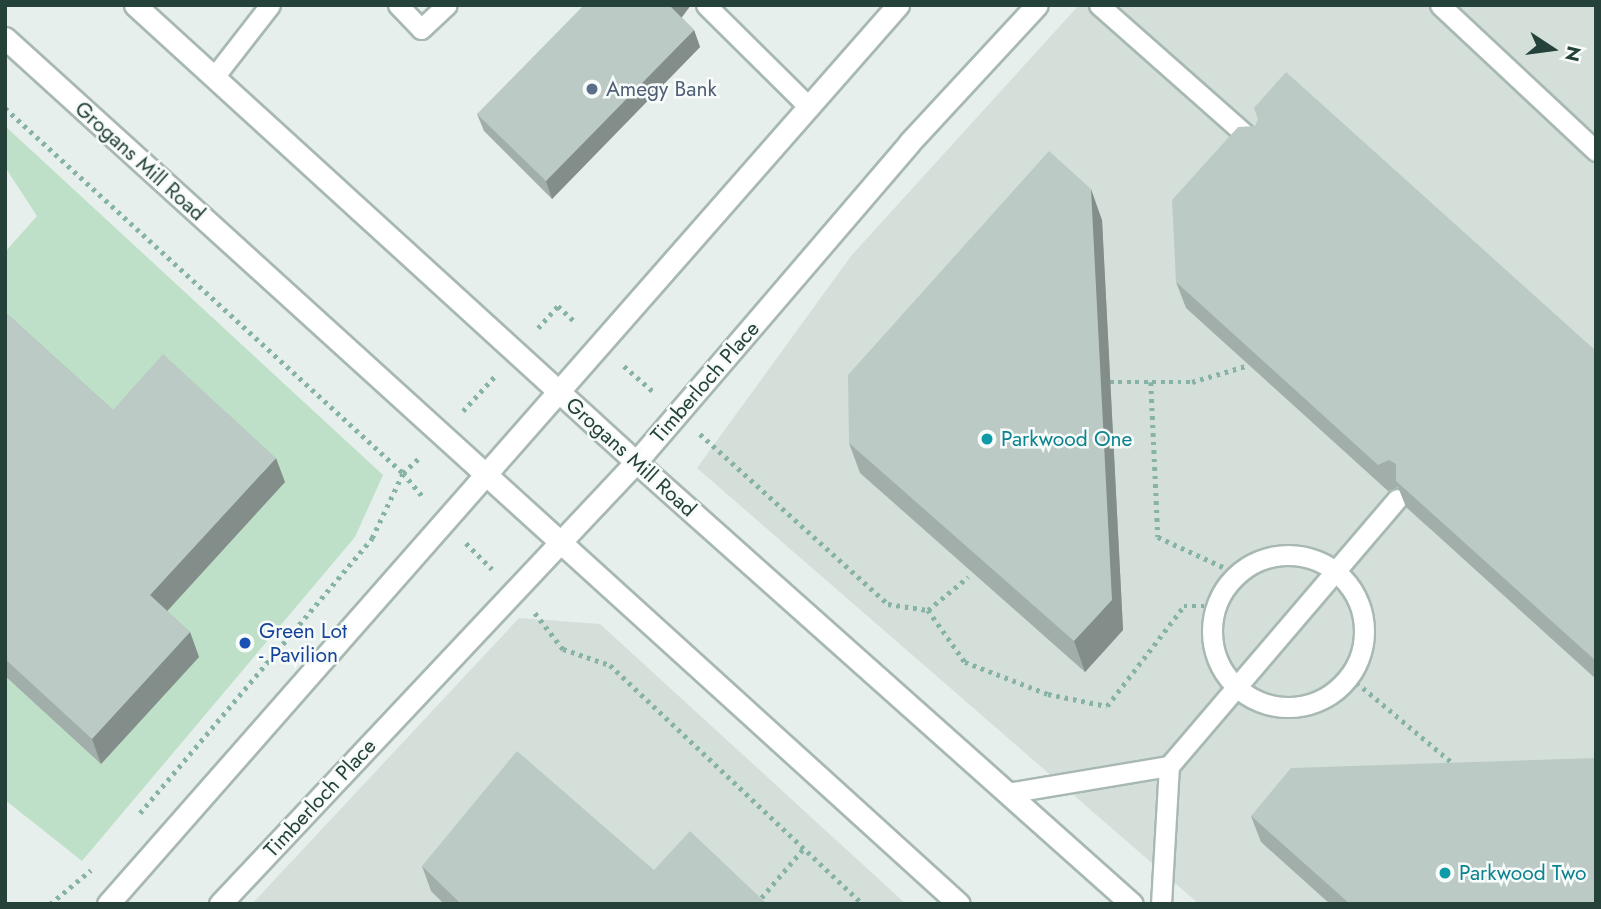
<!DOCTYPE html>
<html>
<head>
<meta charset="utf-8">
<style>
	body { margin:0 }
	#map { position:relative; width:1601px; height:909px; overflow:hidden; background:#e6efeb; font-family:Jost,sans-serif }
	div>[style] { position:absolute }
	.built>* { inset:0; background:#d4dfda }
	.green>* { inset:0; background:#bfe0c8 }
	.path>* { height:4.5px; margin-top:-2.25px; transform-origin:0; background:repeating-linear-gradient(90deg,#86b3a5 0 3.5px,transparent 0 8.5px) }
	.roads { filter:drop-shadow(2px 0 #a8b8b2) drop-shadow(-2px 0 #a8b8b2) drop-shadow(0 2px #a8b8b2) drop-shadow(0 -2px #a8b8b2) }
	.service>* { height:19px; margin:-9.5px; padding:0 9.5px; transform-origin:9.5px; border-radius:9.5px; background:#fff }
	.service>.ring { margin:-9.5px; padding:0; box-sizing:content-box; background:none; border:19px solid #fff; border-radius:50% }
	.minor>* { height:21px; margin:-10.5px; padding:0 10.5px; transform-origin:10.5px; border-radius:10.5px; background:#fff }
	.tertiary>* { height:21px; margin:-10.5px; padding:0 10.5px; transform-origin:10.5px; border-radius:10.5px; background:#fff }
	.secondary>* { height:21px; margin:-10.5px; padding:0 10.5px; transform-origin:10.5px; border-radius:10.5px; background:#fff }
	.wall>* { inset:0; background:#a1aea9 }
	.shaded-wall>* { inset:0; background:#838d89 }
	.building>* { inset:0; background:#bbcac4 }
	.dots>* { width:19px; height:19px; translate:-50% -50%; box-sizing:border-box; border:4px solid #f7fbf9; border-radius:50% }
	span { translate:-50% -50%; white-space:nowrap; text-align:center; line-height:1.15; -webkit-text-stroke:5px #f7fbf9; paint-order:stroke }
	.service-label { font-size:21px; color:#4e5e75 }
	.left { translate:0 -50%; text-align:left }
	.street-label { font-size:21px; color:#24423a }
	.culture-label { font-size:21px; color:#0d838f }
	.transit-label { font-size:21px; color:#164399 }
	.frame { position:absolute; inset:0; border:7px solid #24423a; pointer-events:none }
	.north { position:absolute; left:1517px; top:14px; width:70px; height:70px; -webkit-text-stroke:5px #f7fbf9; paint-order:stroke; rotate:103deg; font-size:19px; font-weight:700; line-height:28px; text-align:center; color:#24423a }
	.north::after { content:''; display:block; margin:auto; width:24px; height:32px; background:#24423a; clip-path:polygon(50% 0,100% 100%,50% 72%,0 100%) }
</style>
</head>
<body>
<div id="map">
	<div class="built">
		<i style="clip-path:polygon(1079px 5px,1596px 5px,1596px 904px,1199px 904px,697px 468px,851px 256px)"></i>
		<i style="clip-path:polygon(519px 618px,600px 624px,906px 904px,252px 904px)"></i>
	</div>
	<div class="green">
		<i style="clip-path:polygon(5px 126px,383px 475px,355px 537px,82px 861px,5px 800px,5px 676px,102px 764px,135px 598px,122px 435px,5px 328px,5px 252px,37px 216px,5px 167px)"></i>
	</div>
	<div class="path">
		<i style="left:5px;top:108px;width:540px;rotate:42.52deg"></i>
		<i style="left:403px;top:473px;width:30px;rotate:50deg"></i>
		<i style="left:538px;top:328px;width:30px;rotate:-48deg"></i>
		<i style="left:558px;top:306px;width:25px;rotate:43deg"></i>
		<i style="left:624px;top:366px;width:41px;rotate:41.1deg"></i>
		<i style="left:1110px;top:382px;width:82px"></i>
		<i style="left:1192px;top:382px;width:59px;rotate:-16.6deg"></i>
		<i style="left:1151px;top:382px;width:155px;rotate:87.4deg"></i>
		<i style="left:1158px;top:537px;width:88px;rotate:24.8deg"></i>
		<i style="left:463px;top:411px;width:47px;rotate:-47.6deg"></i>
		<i style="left:700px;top:434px;width:253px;rotate:42.1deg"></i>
		<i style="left:888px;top:604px;width:40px;rotate:8.5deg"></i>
		<i style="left:928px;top:610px;width:52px;rotate:-39.5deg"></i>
		<i style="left:466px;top:543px;width:37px;rotate:45deg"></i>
		<i style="left:928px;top:610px;width:64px;rotate:54.6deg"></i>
		<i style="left:965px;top:662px;width:89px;rotate:21.1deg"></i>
		<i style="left:1048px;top:694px;width:60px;rotate:11.5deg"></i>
		<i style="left:1107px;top:706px;width:126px;rotate:-52.4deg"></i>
		<i style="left:1184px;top:606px;width:33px"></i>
		<i style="left:535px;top:613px;width:46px;rotate:52.1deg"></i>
		<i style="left:563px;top:649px;width:50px;rotate:18.8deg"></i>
		<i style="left:610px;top:665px;width:348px;rotate:43.4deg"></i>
		<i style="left:1350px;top:677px;width:138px;rotate:40deg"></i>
		<i style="left:140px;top:813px;width:360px;rotate:-49.8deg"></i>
		<i style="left:372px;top:538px;width:72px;rotate:-64.5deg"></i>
		<i style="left:403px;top:473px;width:22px;rotate:-43deg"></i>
		<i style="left:50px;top:904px;width:53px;rotate:-39.7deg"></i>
		<i style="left:756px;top:904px;width:74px;rotate:-49.4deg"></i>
	</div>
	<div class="roads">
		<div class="service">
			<i style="left:398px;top:5px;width:33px;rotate:46deg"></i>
			<i style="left:421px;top:29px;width:35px;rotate:-43deg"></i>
			<i style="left:706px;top:5px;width:142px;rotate:44.7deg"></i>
			<i style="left:1099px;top:5px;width:210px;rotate:41.5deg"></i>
			<i style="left:1440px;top:5px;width:214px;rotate:43.1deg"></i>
			<i style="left:214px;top:77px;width:91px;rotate:-52.1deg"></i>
			<i class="ring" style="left:1212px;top:555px;width:133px;height:133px"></i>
			<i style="left:1007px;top:793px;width:164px;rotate:-9.5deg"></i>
			<i style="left:1161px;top:904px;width:138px;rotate:-86.7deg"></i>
			<i style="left:1169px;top:766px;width:351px;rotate:-49.5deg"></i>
		</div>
		<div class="minor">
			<i style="left:559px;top:391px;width:514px;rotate:-48.71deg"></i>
			<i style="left:636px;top:462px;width:420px;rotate:-49.4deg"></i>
			<i style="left:909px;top:143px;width:188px;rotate:-47.2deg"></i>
		</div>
		<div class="tertiary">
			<i style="left:108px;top:904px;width:683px;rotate:-48.68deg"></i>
			<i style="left:220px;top:904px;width:607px;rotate:-46.74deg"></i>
		</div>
		<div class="secondary">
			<i style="left:135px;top:5px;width:678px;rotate:42.37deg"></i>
			<i style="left:636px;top:462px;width:664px;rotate:41.71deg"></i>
			<i style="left:5px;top:38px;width:1288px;rotate:42.23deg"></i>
		</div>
	</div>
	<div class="wall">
		<i style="clip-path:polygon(682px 18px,694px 30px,700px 47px,552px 199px,484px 131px,477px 114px)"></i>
		<i style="clip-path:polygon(1102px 220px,1123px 630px,1085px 672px,860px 473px,849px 443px)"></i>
		<i style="clip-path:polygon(1176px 282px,1596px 351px,1596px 679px,1406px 507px,1398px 487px,1388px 491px,1186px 308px)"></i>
		<i style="clip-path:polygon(5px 312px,113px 410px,285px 482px,167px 611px,190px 632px,199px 657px,101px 764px,5px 676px)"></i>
		<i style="clip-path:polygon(1251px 816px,1596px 904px,1330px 904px,1261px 842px)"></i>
		<i style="clip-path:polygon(422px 866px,654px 870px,767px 904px,444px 904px,431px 891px)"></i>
	</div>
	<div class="shaded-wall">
		<i style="clip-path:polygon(672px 5px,691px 5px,677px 24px,671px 7px)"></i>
		<i style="clip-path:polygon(694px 30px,700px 47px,552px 199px,546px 181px)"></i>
		<i style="clip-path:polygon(1091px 189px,1102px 220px,1123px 630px,1085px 672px,1074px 641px)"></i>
		<i style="clip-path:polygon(276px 458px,285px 482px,159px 620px,150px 595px)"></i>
		<i style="clip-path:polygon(190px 632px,199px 657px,101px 764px,92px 739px)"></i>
	</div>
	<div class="building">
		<i style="clip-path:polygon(584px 5px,672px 5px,671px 7px,694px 30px,546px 181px,477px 114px)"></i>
		<i style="clip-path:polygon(1286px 72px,1596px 351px,1596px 661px,1396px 481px,1396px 464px,1389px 460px,1378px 465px,1176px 282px,1172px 200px,1238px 127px,1255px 126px,1258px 119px,1254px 108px)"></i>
		<i style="clip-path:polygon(1049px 151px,1091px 189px,1112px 600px,1074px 641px,849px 443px,848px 375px)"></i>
		<i style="clip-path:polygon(5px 312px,113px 410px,163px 354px,276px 458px,150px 595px,190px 632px,92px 739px,5px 659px)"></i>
		<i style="clip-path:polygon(517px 751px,654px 870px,690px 831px,767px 904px,457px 904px,459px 902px,422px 866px)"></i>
		<i style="clip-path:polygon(1596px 758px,1596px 904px,1350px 904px,1251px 816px,1291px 768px)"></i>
	</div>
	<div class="dots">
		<i style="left:592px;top:89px;background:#5c6f8a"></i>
		<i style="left:987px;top:439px;background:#0f9aa8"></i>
		<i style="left:245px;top:643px;background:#1a4fb4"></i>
		<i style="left:1445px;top:873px;background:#0f9aa8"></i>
	</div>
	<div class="service-label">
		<span class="left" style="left:606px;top:89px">Amegy Bank</span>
	</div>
	<div class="street-label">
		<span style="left:140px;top:161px;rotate:42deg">Grogans Mill Road</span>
		<span style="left:705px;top:382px;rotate:-49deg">Timberloch Place</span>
		<span style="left:631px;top:457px;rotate:42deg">Grogans Mill Road</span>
		<span style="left:320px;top:798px;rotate:-47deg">Timberloch Place</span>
	</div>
	<div class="culture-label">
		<span class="left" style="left:1001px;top:439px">Parkwood One</span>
		<span class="left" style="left:1459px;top:873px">Parkwood Two</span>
	</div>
	<div class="transit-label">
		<span class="left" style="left:259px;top:643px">Green Lot<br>- Pavilion</span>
	</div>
	<div class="frame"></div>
	<div class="north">N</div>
</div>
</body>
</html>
